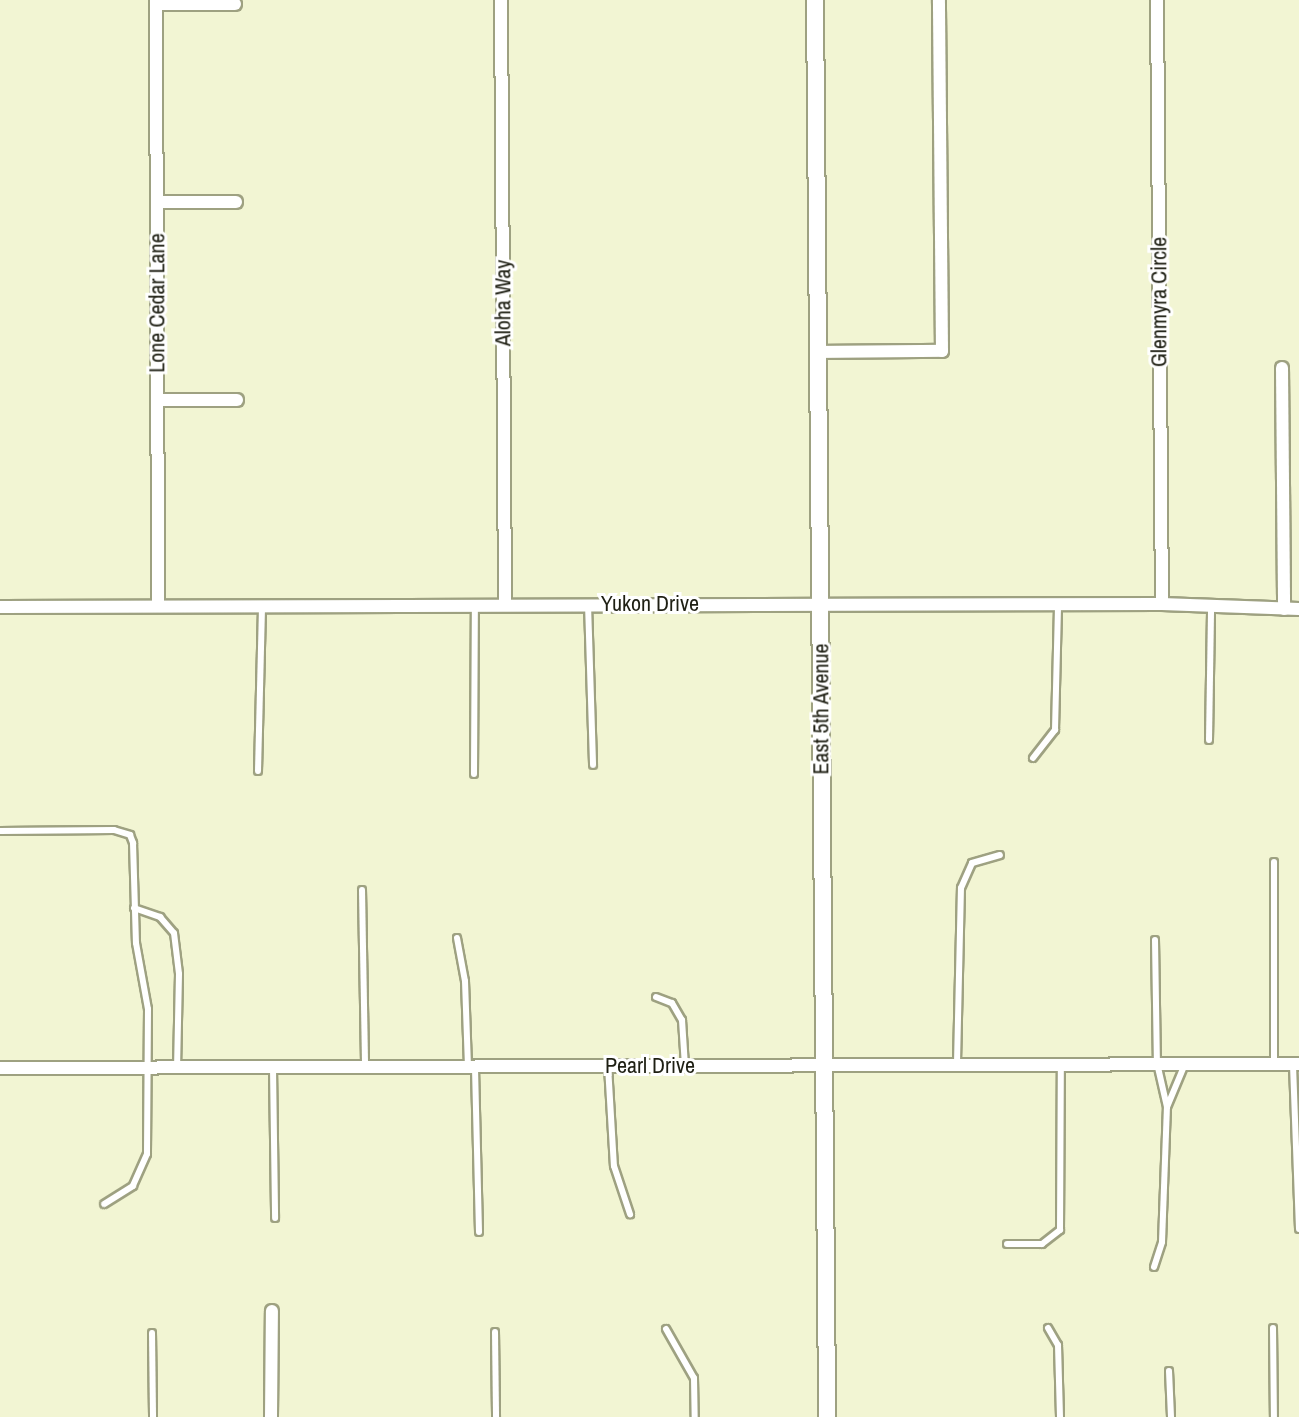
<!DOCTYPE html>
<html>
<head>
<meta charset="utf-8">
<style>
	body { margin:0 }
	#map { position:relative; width:1299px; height:1417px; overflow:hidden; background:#f2f5d3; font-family:"Archivo Narrow",sans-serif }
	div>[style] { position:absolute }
	.roads { filter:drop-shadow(2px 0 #9ea181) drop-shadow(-2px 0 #9ea181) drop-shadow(0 2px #9ea181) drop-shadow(0 -2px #9ea181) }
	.service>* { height:6px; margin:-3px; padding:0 3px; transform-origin:3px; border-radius:3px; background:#fff }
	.minor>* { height:12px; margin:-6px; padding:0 6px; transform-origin:6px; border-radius:6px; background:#fff }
	.tertiary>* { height:16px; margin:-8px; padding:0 8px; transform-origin:8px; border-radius:8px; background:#fff }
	span { translate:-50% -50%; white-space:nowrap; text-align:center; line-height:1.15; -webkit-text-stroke:6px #fff; paint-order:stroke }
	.street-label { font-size:22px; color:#1e1f13 }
</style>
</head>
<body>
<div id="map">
	<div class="roads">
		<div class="service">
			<i style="left:588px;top:604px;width:161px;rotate:88.2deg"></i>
			<i style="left:1209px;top:740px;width:133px;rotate:-89.1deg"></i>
			<i style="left:1033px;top:758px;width:36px;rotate:-52deg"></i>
			<i style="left:1055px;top:730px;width:125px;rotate:-88.6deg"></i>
			<i style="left:258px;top:771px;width:165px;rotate:-88.6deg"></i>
			<i style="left:474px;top:774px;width:169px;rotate:-89.7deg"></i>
			<i style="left:0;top:831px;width:114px;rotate:-0.5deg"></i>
			<i style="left:114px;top:830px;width:17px;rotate:17deg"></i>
			<i style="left:130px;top:835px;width:9px;rotate:69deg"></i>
			<i style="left:133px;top:843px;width:100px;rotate:88.3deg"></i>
			<i style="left:136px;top:943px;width:67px;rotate:79.7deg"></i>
			<i style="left:148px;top:1009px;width:145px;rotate:90.4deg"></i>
			<i style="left:147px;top:1154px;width:35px;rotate:114deg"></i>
			<i style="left:133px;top:1186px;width:34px;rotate:148deg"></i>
			<i style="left:1274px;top:862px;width:202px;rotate:90deg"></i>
			<i style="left:362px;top:890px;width:177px;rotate:89deg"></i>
			<i style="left:134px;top:908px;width:28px;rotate:19deg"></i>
			<i style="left:160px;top:917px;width:21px;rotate:49deg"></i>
			<i style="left:174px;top:933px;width:41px;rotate:83deg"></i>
			<i style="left:179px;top:974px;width:93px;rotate:91.2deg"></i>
			<i style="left:457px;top:938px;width:44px;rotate:79.5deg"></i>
			<i style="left:465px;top:981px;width:86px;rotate:88deg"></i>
			<i style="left:1155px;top:940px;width:123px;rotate:89.1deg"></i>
			<i style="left:1157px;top:1063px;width:45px;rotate:77.2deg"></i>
			<i style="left:1167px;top:1107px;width:47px;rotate:-67.3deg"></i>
			<i style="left:656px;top:997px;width:17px;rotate:21deg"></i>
			<i style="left:672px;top:1003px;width:20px;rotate:60deg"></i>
			<i style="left:682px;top:1020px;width:46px;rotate:86.3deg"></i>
			<i style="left:957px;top:1063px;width:175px;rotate:-88.7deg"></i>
			<i style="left:961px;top:888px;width:27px;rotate:-66deg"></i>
			<i style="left:972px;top:863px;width:29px;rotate:-16deg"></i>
			<i style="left:1293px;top:1065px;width:164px;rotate:87.9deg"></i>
			<i style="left:608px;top:1066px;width:100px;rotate:86.6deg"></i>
			<i style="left:614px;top:1166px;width:51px;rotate:71.6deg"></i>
			<i style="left:273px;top:1068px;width:150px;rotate:89.2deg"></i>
			<i style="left:475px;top:1068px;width:164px;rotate:88.6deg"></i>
			<i style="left:1007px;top:1244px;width:35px"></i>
			<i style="left:1042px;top:1244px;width:23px;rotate:-38deg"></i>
			<i style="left:1060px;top:1230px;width:167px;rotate:-89.7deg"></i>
			<i style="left:1154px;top:1267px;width:26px;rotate:-72deg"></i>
			<i style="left:1162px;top:1242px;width:135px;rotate:-87.9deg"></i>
			<i style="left:1048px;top:1328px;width:20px;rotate:60deg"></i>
			<i style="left:1058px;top:1345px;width:72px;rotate:88.4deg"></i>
			<i style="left:1273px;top:1328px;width:89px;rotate:89.4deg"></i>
			<i style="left:666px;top:1329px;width:56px;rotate:60.3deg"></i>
			<i style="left:694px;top:1378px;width:39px;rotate:89deg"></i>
			<i style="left:495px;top:1332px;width:85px;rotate:89.3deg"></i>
			<i style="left:152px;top:1333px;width:84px;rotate:89.3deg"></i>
			<i style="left:1169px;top:1371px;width:46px;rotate:87.5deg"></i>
		</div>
		<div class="minor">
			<i style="left:156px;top:0;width:606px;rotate:89.81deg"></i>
			<i style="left:501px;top:0;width:605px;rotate:89.62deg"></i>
			<i style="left:1157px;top:0;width:604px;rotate:89.53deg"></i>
			<i style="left:156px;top:4px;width:79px"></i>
			<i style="left:157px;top:202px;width:79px"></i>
			<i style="left:819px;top:352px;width:123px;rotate:-0.5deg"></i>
			<i style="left:942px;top:351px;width:351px;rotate:-90.5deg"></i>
			<i style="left:1282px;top:368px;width:241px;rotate:89.5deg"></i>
			<i style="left:157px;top:400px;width:80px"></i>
			<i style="left:0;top:607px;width:1162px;rotate:-0.15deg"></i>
			<i style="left:1162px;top:604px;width:137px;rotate:2.1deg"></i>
			<i style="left:0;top:1068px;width:1299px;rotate:-0.18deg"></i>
			<i style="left:271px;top:1417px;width:106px;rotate:-89.5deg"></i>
		</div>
		<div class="tertiary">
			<i style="left:815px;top:0;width:1417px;rotate:89.51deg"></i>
		</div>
	</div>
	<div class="street-label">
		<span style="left:1159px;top:302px;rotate:-90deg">Glenmyra Circle</span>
		<span style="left:157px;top:303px;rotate:-90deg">Lone Cedar Lane</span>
		<span style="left:503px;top:303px;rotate:-90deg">Aloha Way</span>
		<span style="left:650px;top:604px">Yukon Drive</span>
		<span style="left:821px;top:709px;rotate:-90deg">East 5th Avenue</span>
		<span style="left:650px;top:1066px">Pearl Drive</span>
	</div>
</div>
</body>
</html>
